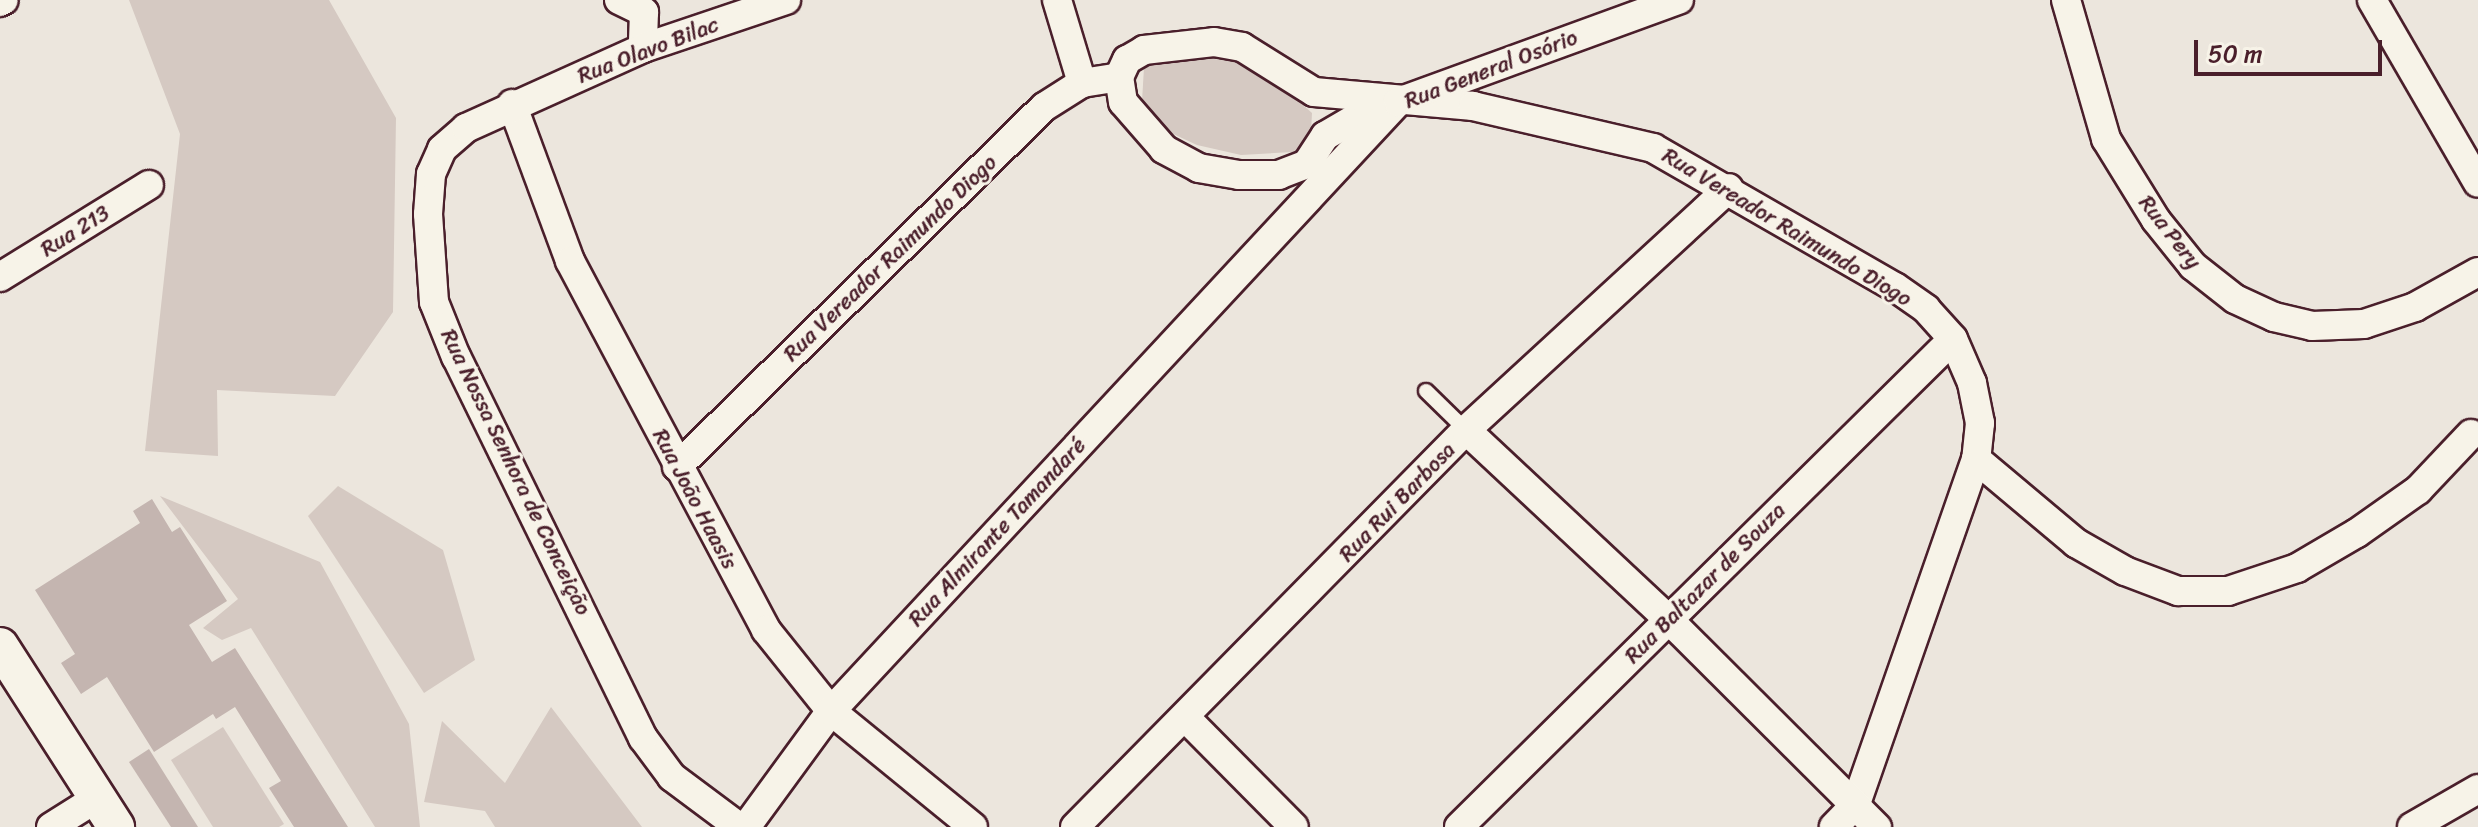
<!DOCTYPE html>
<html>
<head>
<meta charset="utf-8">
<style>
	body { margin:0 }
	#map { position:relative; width:2478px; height:827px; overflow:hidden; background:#ece6dd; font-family:Sriracha,sans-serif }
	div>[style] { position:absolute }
	.green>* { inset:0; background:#d5c9c2 }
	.building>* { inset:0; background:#c4b5b0 }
	.roads { filter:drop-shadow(2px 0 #4a1f2b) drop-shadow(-2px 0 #4a1f2b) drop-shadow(0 2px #4a1f2b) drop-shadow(0 -2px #4a1f2b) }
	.service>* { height:14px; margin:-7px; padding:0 7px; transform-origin:7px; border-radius:7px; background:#f7f3e8 }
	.minor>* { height:28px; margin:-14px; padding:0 14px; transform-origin:14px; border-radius:14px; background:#f7f3e8 }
	.tertiary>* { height:36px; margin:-18px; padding:0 18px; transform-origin:18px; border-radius:18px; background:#f7f3e8 }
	span { translate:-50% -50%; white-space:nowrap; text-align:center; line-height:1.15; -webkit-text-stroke:6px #f7f3e8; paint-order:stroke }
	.street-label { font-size:22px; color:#4a1f2b }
	.scale { position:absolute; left:2194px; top:40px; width:188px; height:36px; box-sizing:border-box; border:4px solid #4a1f2b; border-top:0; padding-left:10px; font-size:24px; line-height:28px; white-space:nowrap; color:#4a1f2b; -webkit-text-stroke:6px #f7f3e8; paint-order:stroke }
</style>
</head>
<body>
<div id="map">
	<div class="green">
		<i style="clip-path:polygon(129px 0,329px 0,396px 118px,393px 312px,335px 396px,217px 390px,218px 456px,145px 451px,180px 134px)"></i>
		<i style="clip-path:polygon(1195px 56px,1259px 66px,1312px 113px,1310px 151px,1241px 155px,1197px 145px,1156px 126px,1142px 102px,1144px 67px)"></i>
		<i style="clip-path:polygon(338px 486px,443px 550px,475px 660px,424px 693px,308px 516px)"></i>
		<i style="clip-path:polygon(160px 496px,320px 562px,409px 724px,420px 827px,375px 827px,251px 628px,222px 640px,203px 628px,238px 599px)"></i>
		<i style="clip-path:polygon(551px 707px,642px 827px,495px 827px,485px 811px,424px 802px,442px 721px,505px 783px)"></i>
		<i style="clip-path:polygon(223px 727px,284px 824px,279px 827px,213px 827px,171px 760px)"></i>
	</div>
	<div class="building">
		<i style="clip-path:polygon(152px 499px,172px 532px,180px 527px,227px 601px,189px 625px,212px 662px,235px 648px,348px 827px,294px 827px,269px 788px,281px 781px,235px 707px,216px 719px,213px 714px,154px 752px,107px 677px,81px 694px,61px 663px,75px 654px,35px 590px,140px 523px,133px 511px)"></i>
		<i style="clip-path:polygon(149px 749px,198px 827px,171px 827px,129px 762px)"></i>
	</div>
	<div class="roads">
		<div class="service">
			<i style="left:1426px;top:391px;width:56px;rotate:44.3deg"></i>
		</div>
		<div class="minor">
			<i style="left:619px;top:0;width:28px;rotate:26deg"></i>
			<i style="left:644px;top:12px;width:36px;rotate:92deg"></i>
			<i style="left:1057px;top:0;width:87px;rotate:73.2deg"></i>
			<i style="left:2066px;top:0;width:145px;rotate:73.9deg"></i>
			<i style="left:2106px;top:139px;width:95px;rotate:58.3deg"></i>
			<i style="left:2156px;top:220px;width:59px;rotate:51.2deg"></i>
			<i style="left:2193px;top:266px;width:53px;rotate:38.2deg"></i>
			<i style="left:2235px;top:299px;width:43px;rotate:24.8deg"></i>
			<i style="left:2274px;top:317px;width:39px;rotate:13deg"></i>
			<i style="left:2312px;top:326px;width:52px;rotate:-2.2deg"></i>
			<i style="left:2364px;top:324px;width:54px;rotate:-18.4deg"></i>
			<i style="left:2415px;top:307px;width:72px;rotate:-29.1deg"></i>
			<i style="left:2372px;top:0;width:211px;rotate:59.9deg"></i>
			<i style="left:0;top:2px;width:4px;rotate:-27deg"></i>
			<i style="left:1383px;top:102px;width:67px;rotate:149.6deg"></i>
			<i style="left:1325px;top:136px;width:33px;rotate:123deg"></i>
			<i style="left:1307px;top:164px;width:30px;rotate:159deg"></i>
			<i style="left:1279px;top:175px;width:40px;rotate:180deg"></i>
			<i style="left:1239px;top:175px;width:41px;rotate:-170.1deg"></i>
			<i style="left:1199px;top:168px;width:40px;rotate:-152deg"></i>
			<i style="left:1164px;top:149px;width:62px;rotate:-131.1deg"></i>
			<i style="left:1123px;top:102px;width:25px;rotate:-99deg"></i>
			<i style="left:1119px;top:77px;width:19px;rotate:-65deg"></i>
			<i style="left:1127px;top:60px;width:20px;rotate:-30deg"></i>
			<i style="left:1144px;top:50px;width:70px;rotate:-6.5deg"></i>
			<i style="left:1214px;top:42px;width:28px;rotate:10deg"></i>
			<i style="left:1242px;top:47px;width:85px;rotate:32deg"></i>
			<i style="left:1314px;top:92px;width:160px;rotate:5deg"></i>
			<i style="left:1473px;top:106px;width:185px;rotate:13.1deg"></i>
			<i style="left:1653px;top:148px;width:279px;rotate:29.9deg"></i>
			<i style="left:1895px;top:287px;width:38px;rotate:35deg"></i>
			<i style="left:1926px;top:309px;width:40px;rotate:48deg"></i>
			<i style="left:1953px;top:339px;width:48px;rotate:66.6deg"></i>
			<i style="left:1972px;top:383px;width:41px;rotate:78.7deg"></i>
			<i style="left:1980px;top:423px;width:36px;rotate:96deg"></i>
			<i style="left:1976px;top:459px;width:365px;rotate:109.2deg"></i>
			<i style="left:1856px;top:804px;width:32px;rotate:134deg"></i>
			<i style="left:512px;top:104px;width:167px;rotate:69.7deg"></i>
			<i style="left:570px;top:261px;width:418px;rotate:62deg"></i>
			<i style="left:766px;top:630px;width:104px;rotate:51.3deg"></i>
			<i style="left:831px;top:711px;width:183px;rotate:39.2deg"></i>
			<i style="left:0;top:277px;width:175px;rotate:-31.7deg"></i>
			<i style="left:1466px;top:430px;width:277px;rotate:43.1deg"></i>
			<i style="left:1668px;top:619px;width:295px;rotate:44.9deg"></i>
			<i style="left:1976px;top:459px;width:131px;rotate:40deg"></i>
			<i style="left:2076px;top:543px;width:56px;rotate:29.7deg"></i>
			<i style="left:2125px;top:571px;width:57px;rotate:20.7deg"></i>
			<i style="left:2178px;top:591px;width:50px"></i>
			<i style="left:2228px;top:591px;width:73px;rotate:-18.4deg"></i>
			<i style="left:2297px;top:568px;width:69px;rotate:-30.3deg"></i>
			<i style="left:2357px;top:533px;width:75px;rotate:-35.2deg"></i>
			<i style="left:2418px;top:490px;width:77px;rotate:-46.6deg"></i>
			<i style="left:677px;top:467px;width:514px;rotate:-44.45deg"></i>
			<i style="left:1044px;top:107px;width:45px;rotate:-32.3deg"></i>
			<i style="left:1082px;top:83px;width:37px;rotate:-9deg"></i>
			<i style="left:1186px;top:718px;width:153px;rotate:45.3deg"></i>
			<i style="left:51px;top:827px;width:54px;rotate:-32.2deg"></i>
			<i style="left:739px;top:827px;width:84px;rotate:-143.3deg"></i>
			<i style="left:672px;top:777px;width:49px;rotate:-126.6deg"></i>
			<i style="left:643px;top:738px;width:424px;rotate:-116.1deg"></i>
			<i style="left:456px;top:357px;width:59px;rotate:-111.8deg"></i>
			<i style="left:434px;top:302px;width:88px;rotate:-93.9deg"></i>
			<i style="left:428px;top:214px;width:40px;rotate:-85.7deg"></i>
			<i style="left:431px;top:174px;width:27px;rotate:-66deg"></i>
			<i style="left:442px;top:149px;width:32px;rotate:-41deg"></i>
			<i style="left:466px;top:128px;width:194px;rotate:-24.3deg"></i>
			<i style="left:643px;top:48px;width:151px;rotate:-18.6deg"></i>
			<i style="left:746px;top:827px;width:144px;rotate:-53.8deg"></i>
			<i style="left:831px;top:711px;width:832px;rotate:-47.05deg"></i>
			<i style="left:1398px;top:102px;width:299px;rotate:-20deg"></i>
			<i style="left:1075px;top:827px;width:557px;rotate:-45.44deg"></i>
			<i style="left:1466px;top:430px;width:357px;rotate:-42.6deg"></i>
			<i style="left:1459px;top:827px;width:694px;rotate:-44.65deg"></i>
			<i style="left:2412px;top:827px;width:76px;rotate:-29.9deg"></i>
		</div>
		<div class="tertiary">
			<i style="left:0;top:646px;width:215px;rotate:57.3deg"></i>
		</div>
	</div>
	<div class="street-label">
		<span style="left:648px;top:50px;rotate:-21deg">Rua Olavo Bilac</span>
		<span style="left:1491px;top:69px;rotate:-21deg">Rua General Osório</span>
		<span style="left:1787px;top:227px;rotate:31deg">Rua Vereador Raimundo Diogo</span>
		<span style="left:75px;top:231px;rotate:-32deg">Rua 213</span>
		<span style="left:2170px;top:232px;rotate:52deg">Rua Pery</span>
		<span style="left:890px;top:258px;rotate:-44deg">Rua Vereador Raimundo Diogo</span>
		<span style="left:516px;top:472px;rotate:64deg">Rua Nossa Senhora de Conceição</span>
		<span style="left:695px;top:499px;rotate:62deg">Rua João Haasis</span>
		<span style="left:1397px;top:502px;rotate:-46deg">Rua Rui Barbosa</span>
		<span style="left:997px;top:532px;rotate:-47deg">Rua Almirante Tamandaré</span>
		<span style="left:1705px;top:583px;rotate:-45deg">Rua Baltazar de Souza</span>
	</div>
	<div class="scale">50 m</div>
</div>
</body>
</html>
